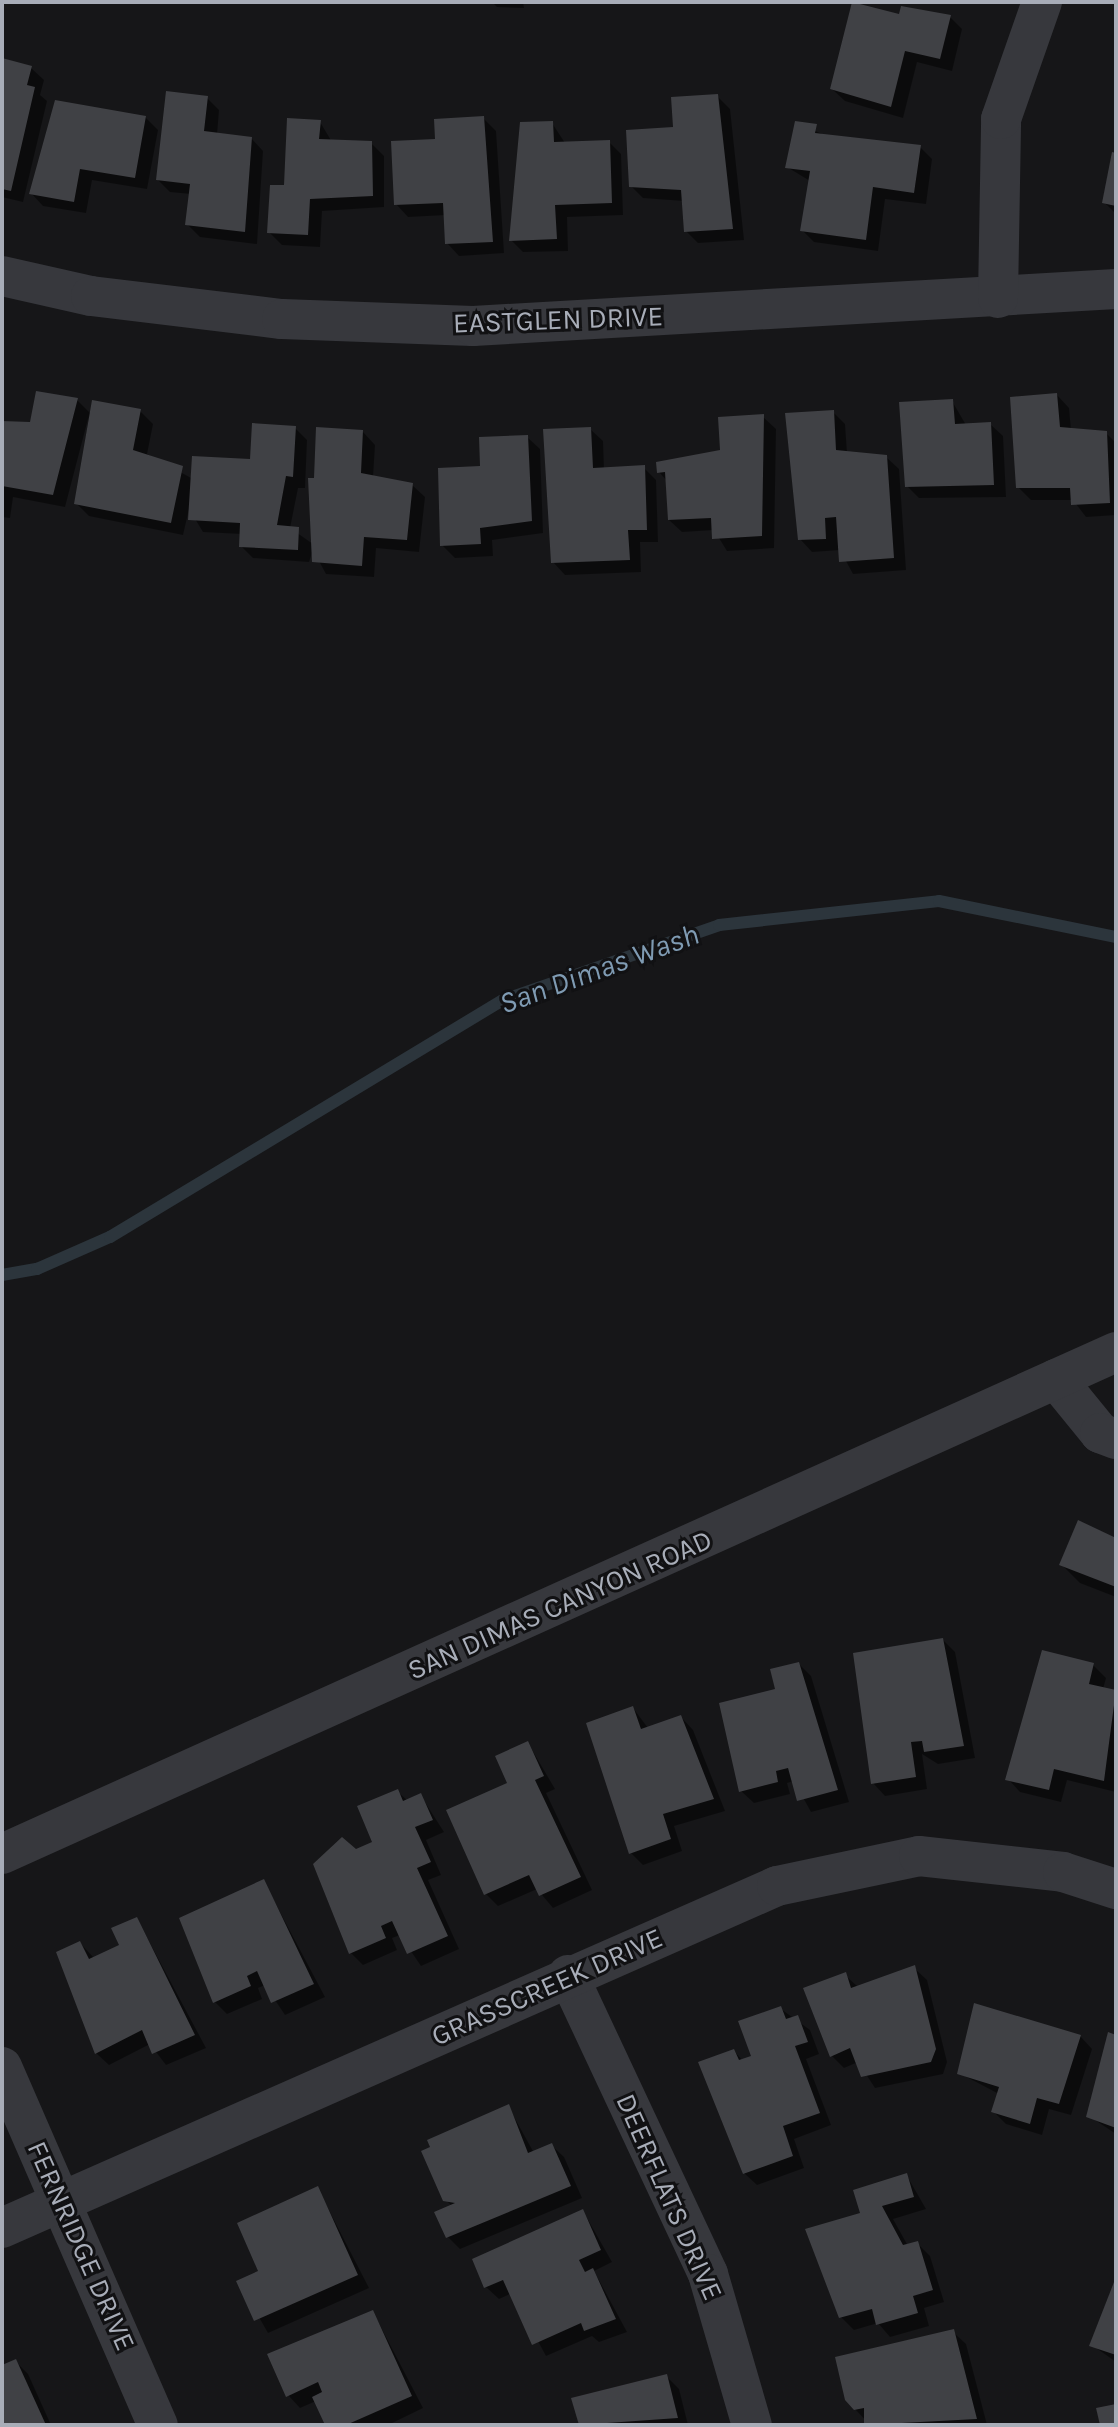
<!DOCTYPE html>
<html>
<head>
<meta charset="utf-8">
<style>
	body { margin:0 }
	#map { position:relative; width:1118px; height:2427px; overflow:hidden; background:#161618; font-family:Karla,sans-serif }
	div>[style] { position:absolute }
	.shadow>* { inset:0; background:#0007 }
	.stream>* { height:12px; margin:-6px; padding:0 6px; transform-origin:6px; border-radius:6px; background:#2c353c }
	.building>* { inset:0; background:#404145 }
	.minor>* { height:40px; margin:-20px; padding:0 20px; transform-origin:20px; border-radius:20px; background:#37383d }
	span { translate:-50% -50%; white-space:nowrap; text-align:center; line-height:1.15; -webkit-text-stroke:6px #111113; paint-order:stroke }
	.street-label { font-size:28px; color:#a8adb8 }
	.water-label { font-size:30px; color:#7f9bb3; font-style:italic }
	.frame { position:absolute; inset:0; border:4px solid #a8adb8; pointer-events:none }
</style>
</head>
<body>
<div id="map">
	<div class="shadow">
		<i style="clip-path:polygon(492px 2px,523px 2px,524px 8px,497px 7px)"></i>
		<i style="clip-path:polygon(901px 17px,950px 17px,962px 29px,952px 71px,917px 62px,903px 118px,845px 101px,832px 89px)"></i>
		<i style="clip-path:polygon(2px 61px,31px 68px,44px 80px,40px 95px,47px 101px,23px 202px,2px 197px)"></i>
		<i style="clip-path:polygon(717px 96px,730px 109px,744px 240px,698px 243px,686px 231px,684px 201px,643px 198px,631px 186px,675px 128px)"></i>
		<i style="clip-path:polygon(207px 98px,219px 110px,217px 135px,251px 138px,263px 151px,257px 244px,200px 237px,187px 224px,191px 194px,170px 192px,158px 180px)"></i>
		<i style="clip-path:polygon(145px 117px,158px 130px,147px 189px,92px 180px,86px 213px,43px 206px,31px 193px)"></i>
		<i style="clip-path:polygon(483px 118px,496px 131px,504px 253px,459px 256px,447px 243px,446px 215px,408px 217px,396px 204px,437px 141px)"></i>
		<i style="clip-path:polygon(320px 122px,332px 142px,371px 143px,384px 156px,384px 207px,322px 211px,320px 247px,282px 245px,269px 232px)"></i>
		<i style="clip-path:polygon(552px 123px,565px 143px,609px 142px,621px 154px,623px 215px,567px 217px,568px 251px,523px 252px,511px 240px)"></i>
		<i style="clip-path:polygon(796px 123px,827px 136px,920px 147px,932px 159px,926px 204px,885px 199px,878px 251px,814px 242px,802px 230px,810px 181px,787px 167px)"></i>
		<i style="clip-path:polygon(1116px 155px,1116px 214px,1104px 202px)"></i>
		<i style="clip-path:polygon(1057px 395px,1069px 408px,1071px 430px,1106px 433px,1116px 443px,1116px 515px,1086px 517px,1073px 500px,1031px 500px,1018px 487px)"></i>
		<i style="clip-path:polygon(77px 400px,92px 415px,140px 411px,153px 424px,147px 454px,193px 479px,252px 461px,295px 428px,307px 440px,305px 488px,298px 488px,290px 528px,313px 544px,316px 480px,363px 432px,375px 445px,373px 477px,412px 485px,425px 497px,419px 552px,376px 548px,374px 577px,326px 574px,313px 550px,309px 562px,253px 558px,241px 546px,242px 534px,203px 532px,189px 509px,183px 535px,89px 516px,77px 504px,89px 415px,65px 507px,13px 497px,10px 518px,2px 517px,2px 421px,31px 424px)"></i>
		<i style="clip-path:polygon(952px 401px,966px 425px,990px 424px,1003px 436px,1006px 497px,919px 498px,907px 486px)"></i>
		<i style="clip-path:polygon(833px 412px,845px 424px,847px 453px,886px 457px,899px 469px,906px 570px,853px 574px,840px 550px,812px 552px,800px 539px)"></i>
		<i style="clip-path:polygon(763px 417px,776px 429px,774px 548px,727px 551px,714px 530px,682px 532px,669px 520px,667px 481px,659px 472px,722px 451px)"></i>
		<i style="clip-path:polygon(590px 429px,603px 441px,604px 470px,644px 468px,656px 480px,658px 542px,640px 542px,641px 572px,565px 575px,553px 562px)"></i>
		<i style="clip-path:polygon(527px 437px,540px 449px,543px 533px,492px 540px,493px 556px,455px 558px,442px 545px,482px 468px)"></i>
		<i style="clip-path:polygon(1116px 1539px,1116px 1597px,1080px 1583px,1062px 1565px)"></i>
		<i style="clip-path:polygon(943px 1640px,955px 1652px,975px 1758px,938px 1764px,922px 1754px,927px 1789px,885px 1796px,873px 1783px)"></i>
		<i style="clip-path:polygon(799px 1664px,811px 1676px,849px 1802px,811px 1812px,794px 1781px,787px 1783px,790px 1794px,754px 1803px,741px 1791px,778px 1690px)"></i>
		<i style="clip-path:polygon(1093px 1665px,1106px 1678px,1103px 1689px,1116px 1693px,1116px 1792px,1067px 1780px,1061px 1802px,1020px 1792px,1008px 1779px)"></i>
		<i style="clip-path:polygon(633px 1708px,648px 1728px,681px 1717px,693px 1730px,725px 1811px,674px 1826px,682px 1851px,643px 1865px,631px 1853px)"></i>
		<i style="clip-path:polygon(528px 1743px,555px 1789px,546px 1793px,592px 1890px,553px 1908px,537px 1889px,498px 1906px,486px 1894px,509px 1784px)"></i>
		<i style="clip-path:polygon(398px 1792px,408px 1801px,421px 1796px,444px 1832px,426px 1840px,441px 1875px,428px 1880px,459px 1949px,421px 1966px,400px 1935px,392px 1938px,397px 1950px,363px 1965px,351px 1953px,355px 1852px,375px 1844px)"></i>
		<i style="clip-path:polygon(264px 1882px,325px 1997px,285px 2015px,265px 1985px,258px 1988px,262px 1999px,227px 2014px,215px 2002px)"></i>
		<i style="clip-path:polygon(137px 1919px,206px 2048px,166px 2065px,150px 2044px,109px 2065px,96px 2053px,80px 1943px,94px 1958px,122px 1946px)"></i>
		<i style="clip-path:polygon(914px 1968px,927px 1980px,947px 2062px,943px 2074px,875px 2088px,858px 2062px,844px 2068px,831px 2055px,845px 1975px,858px 1987px)"></i>
		<i style="clip-path:polygon(781px 2009px,810px 2030px,819px 2054px,806px 2059px,831px 2125px,794px 2139px,804px 2168px,757px 2185px,744px 2173px,734px 2051px,743px 2061px,753px 2057px)"></i>
		<i style="clip-path:polygon(1080px 2036px,1092px 2049px,1071px 2115px,1049px 2109px,1042px 2135px,1006px 2124px,994px 2112px,999px 2094px,959px 2073px)"></i>
		<i style="clip-path:polygon(1116px 2038px,1116px 2134px,1089px 2116px)"></i>
		<i style="clip-path:polygon(508px 2106px,534px 2153px,551px 2145px,564px 2157px,582px 2198px,460px 2249px,448px 2237px,452px 2206px,445px 2199px)"></i>
		<i style="clip-path:polygon(907px 2176px,926px 2209px,893px 2219px,908px 2246px,918px 2244px,930px 2256px,944px 2302px,924px 2308px,929px 2326px,890px 2337px,878px 2323px,854px 2330px,841px 2317px,863px 2215px)"></i>
		<i style="clip-path:polygon(318px 2189px,369px 2288px,268px 2333px,239px 2282px,261px 2272px)"></i>
		<i style="clip-path:polygon(583px 2211px,612px 2262px,594px 2271px,627px 2332px,599px 2342px,592px 2336px,546px 2356px,512px 2293px,499px 2299px,486px 2287px)"></i>
		<i style="clip-path:polygon(1116px 2281px,1116px 2362px,1092px 2345px)"></i>
		<i style="clip-path:polygon(373px 2312px,423px 2408px,388px 2425px,327px 2425px,316px 2401px,300px 2408px,288px 2395px)"></i>
		<i style="clip-path:polygon(953px 2332px,966px 2344px,987px 2425px,870px 2425px,855px 2409px)"></i>
		<i style="clip-path:polygon(16px 2362px,28px 2374px,51px 2425px,2px 2425px,2px 2368px)"></i>
		<i style="clip-path:polygon(666px 2376px,679px 2389px,688px 2425px,581px 2425px,574px 2399px)"></i>
	</div>
	<div class="stream">
		<i style="left:2px;top:1275px;width:36px;rotate:-10deg"></i>
		<i style="left:37px;top:1269px;width:80px;rotate:-23.7deg"></i>
		<i style="left:110px;top:1237px;width:459px;rotate:-31.1deg"></i>
		<i style="left:503px;top:1000px;width:229px;rotate:-19.1deg"></i>
		<i style="left:719px;top:925px;width:221px;rotate:-6.2deg"></i>
		<i style="left:939px;top:901px;width:181px;rotate:11.5deg"></i>
	</div>
	<div class="building">
		<i style="clip-path:polygon(852px 2px,899px 14px,901px 6px,951px 15px,940px 59px,905px 51px,891px 107px,830px 89px)"></i>
		<i style="clip-path:polygon(2px 58px,32px 66px,27px 85px,35px 87px,11px 191px,2px 189px)"></i>
		<i style="clip-path:polygon(166px 91px,208px 96px,204px 131px,252px 137px,245px 232px,185px 225px,190px 184px,156px 180px)"></i>
		<i style="clip-path:polygon(718px 94px,733px 229px,684px 232px,681px 190px,629px 187px,626px 130px,673px 127px,671px 97px)"></i>
		<i style="clip-path:polygon(55px 100px,146px 116px,135px 178px,80px 169px,74px 202px,29px 194px)"></i>
		<i style="clip-path:polygon(484px 116px,493px 242px,445px 244px,443px 203px,394px 205px,391px 141px,435px 139px,434px 119px)"></i>
		<i style="clip-path:polygon(287px 118px,321px 120px,319px 139px,372px 141px,373px 196px,310px 199px,308px 235px,267px 233px,270px 185px,284px 185px)"></i>
		<i style="clip-path:polygon(553px 121px,554px 142px,610px 140px,612px 203px,555px 205px,557px 239px,509px 241px,520px 122px)"></i>
		<i style="clip-path:polygon(795px 121px,817px 124px,815px 133px,921px 145px,914px 193px,873px 187px,866px 240px,800px 231px,810px 171px,785px 168px)"></i>
		<i style="clip-path:polygon(1112px 152px,1116px 153px,1116px 206px,1102px 203px)"></i>
		<i style="clip-path:polygon(36px 391px,78px 398px,53px 495px,2px 486px,2px 421px,30px 422px)"></i>
		<i style="clip-path:polygon(1057px 393px,1060px 427px,1107px 431px,1110px 503px,1071px 505px,1070px 488px,1016px 488px,1010px 397px)"></i>
		<i style="clip-path:polygon(953px 399px,955px 424px,991px 422px,994px 485px,905px 487px,899px 402px)"></i>
		<i style="clip-path:polygon(92px 400px,141px 409px,133px 450px,183px 466px,171px 523px,74px 504px)"></i>
		<i style="clip-path:polygon(834px 410px,836px 450px,887px 455px,894px 558px,839px 562px,836px 517px,825px 518px,826px 539px,798px 540px,785px 413px)"></i>
		<i style="clip-path:polygon(764px 414px,762px 536px,712px 539px,711px 518px,668px 520px,665px 472px,657px 473px,656px 462px,720px 450px,718px 417px)"></i>
		<i style="clip-path:polygon(252px 423px,296px 426px,293px 477px,286px 476px,277px 525px,299px 527px,298px 550px,239px 547px,240px 523px,188px 520px,192px 456px,250px 459px)"></i>
		<i style="clip-path:polygon(316px 427px,363px 430px,361px 473px,413px 483px,407px 540px,364px 537px,362px 566px,312px 562px,308px 478px,314px 478px)"></i>
		<i style="clip-path:polygon(591px 427px,593px 468px,645px 465px,647px 530px,628px 530px,630px 560px,551px 563px,543px 429px)"></i>
		<i style="clip-path:polygon(528px 435px,532px 521px,480px 528px,481px 544px,440px 546px,438px 468px,480px 466px,479px 437px)"></i>
		<i style="clip-path:polygon(1078px 1520px,1116px 1538px,1116px 1587px,1059px 1565px)"></i>
		<i style="clip-path:polygon(943px 1638px,964px 1746px,924px 1752px,922px 1741px,911px 1742px,916px 1777px,871px 1784px,853px 1653px)"></i>
		<i style="clip-path:polygon(1042px 1650px,1094px 1663px,1089px 1684px,1116px 1690px,1104px 1781px,1054px 1769px,1049px 1790px,1005px 1780px)"></i>
		<i style="clip-path:polygon(799px 1662px,838px 1790px,797px 1801px,788px 1768px,776px 1771px,778px 1782px,739px 1792px,719px 1703px,775px 1689px,770px 1669px)"></i>
		<i style="clip-path:polygon(633px 1706px,641px 1729px,681px 1715px,714px 1799px,663px 1814px,671px 1839px,629px 1854px,586px 1723px)"></i>
		<i style="clip-path:polygon(528px 1741px,544px 1776px,535px 1780px,581px 1877px,539px 1896px,529px 1875px,484px 1895px,446px 1810px,507px 1783px,495px 1756px)"></i>
		<i style="clip-path:polygon(398px 1789px,403px 1801px,421px 1793px,433px 1820px,415px 1827px,431px 1862px,417px 1868px,448px 1936px,407px 1954px,392px 1921px,381px 1926px,386px 1938px,349px 1954px,313px 1864px,342px 1837px,356px 1849px,372px 1842px,357px 1806px)"></i>
		<i style="clip-path:polygon(264px 1879px,314px 1984px,271px 2003px,257px 1971px,247px 1976px,251px 1986px,213px 2003px,179px 1918px)"></i>
		<i style="clip-path:polygon(137px 1917px,195px 2035px,152px 2054px,142px 2030px,95px 2054px,56px 1952px,80px 1941px,89px 1959px,119px 1945px,111px 1928px)"></i>
		<i style="clip-path:polygon(915px 1965px,936px 2049px,931px 2062px,861px 2077px,850px 2048px,830px 2057px,803px 1988px,846px 1972px,851px 1988px)"></i>
		<i style="clip-path:polygon(974px 2003px,1081px 2035px,1059px 2104px,1037px 2098px,1030px 2124px,991px 2112px,999px 2087px,957px 2074px)"></i>
		<i style="clip-path:polygon(781px 2006px,786px 2019px,798px 2015px,808px 2042px,795px 2046px,820px 2113px,783px 2126px,793px 2156px,743px 2174px,698px 2062px,734px 2049px,739px 2060px,751px 2056px,738px 2021px)"></i>
		<i style="clip-path:polygon(1108px 2032px,1116px 2035px,1116px 2128px,1086px 2117px)"></i>
		<i style="clip-path:polygon(509px 2104px,528px 2153px,552px 2143px,571px 2186px,446px 2238px,434px 2212px,455px 2203px,443px 2201px,421px 2151px,430px 2147px,427px 2140px)"></i>
		<i style="clip-path:polygon(907px 2173px,914px 2197px,882px 2206px,903px 2245px,918px 2241px,933px 2290px,913px 2296px,918px 2313px,876px 2325px,872px 2309px,839px 2318px,805px 2229px,860px 2213px,853px 2190px)"></i>
		<i style="clip-path:polygon(318px 2186px,358px 2275px,254px 2321px,236px 2281px,258px 2271px,237px 2223px)"></i>
		<i style="clip-path:polygon(583px 2209px,601px 2250px,579px 2260px,585px 2272px,593px 2268px,616px 2319px,584px 2331px,581px 2323px,532px 2345px,503px 2280px,484px 2288px,472px 2259px)"></i>
		<i style="clip-path:polygon(1116px 2277px,1116px 2355px,1089px 2346px)"></i>
		<i style="clip-path:polygon(373px 2310px,412px 2396px,346px 2425px,325px 2425px,312px 2397px,322px 2392px,318px 2382px,286px 2397px,267px 2354px)"></i>
		<i style="clip-path:polygon(954px 2329px,977px 2419px,864px 2425px,864px 2408px,854px 2410px,845px 2400px,835px 2357px)"></i>
		<i style="clip-path:polygon(16px 2359px,46px 2425px,2px 2425px,2px 2365px)"></i>
		<i style="clip-path:polygon(667px 2374px,678px 2418px,579px 2425px,571px 2398px)"></i>
		<i style="clip-path:polygon(1116px 2404px,1116px 2425px,1100px 2425px,1096px 2408px)"></i>
	</div>
	<div class="minor">
		<i style="left:2px;top:276px;width:91px;rotate:12.7deg"></i>
		<i style="left:91px;top:296px;width:192px;rotate:6.9deg"></i>
		<i style="left:282px;top:319px;width:191px;rotate:2.1deg"></i>
		<i style="left:473px;top:326px;width:644px;rotate:-3.29deg"></i>
		<i style="left:998px;top:298px;width:179px;rotate:-89deg"></i>
		<i style="left:1001px;top:119px;width:124px;rotate:-70.7deg"></i>
		<i style="left:1056px;top:1379px;width:70px;rotate:50.8deg"></i>
		<i style="left:1100px;top:1433px;width:17px;rotate:21deg"></i>
		<i style="left:2px;top:1854px;width:1222px;rotate:-24.26deg"></i>
		<i style="left:568px;top:1975px;width:330px;rotate:64.9deg"></i>
		<i style="left:708px;top:2274px;width:157px;rotate:73.8deg"></i>
		<i style="left:2px;top:2067px;width:391px;rotate:66.5deg"></i>
		<i style="left:2px;top:2228px;width:847px;rotate:-23.81deg"></i>
		<i style="left:777px;top:1886px;width:145px;rotate:-11.9deg"></i>
		<i style="left:919px;top:1856px;width:145px;rotate:6.3deg"></i>
		<i style="left:1063px;top:1872px;width:56px;rotate:17.8deg"></i>
	</div>
	<div class="street-label">
		<span style="left:558px;top:320px;rotate:-2deg">EASTGLEN DRIVE</span>
		<span style="left:560px;top:1605px;rotate:-24deg">SAN DIMAS CANYON ROAD</span>
		<span style="left:547px;top:1987px;rotate:-24deg">GRASSCREEK DRIVE</span>
		<span style="left:669px;top:2197px;rotate:66deg">DEERFLATS DRIVE</span>
		<span style="left:81px;top:2246px;rotate:66deg">FERNRIDGE DRIVE</span>
	</div>
	<div class="water-label">
		<span style="left:599px;top:969px;rotate:-20deg">San Dimas Wash</span>
	</div>
	<div class="frame"></div>
</div>
</body>
</html>
